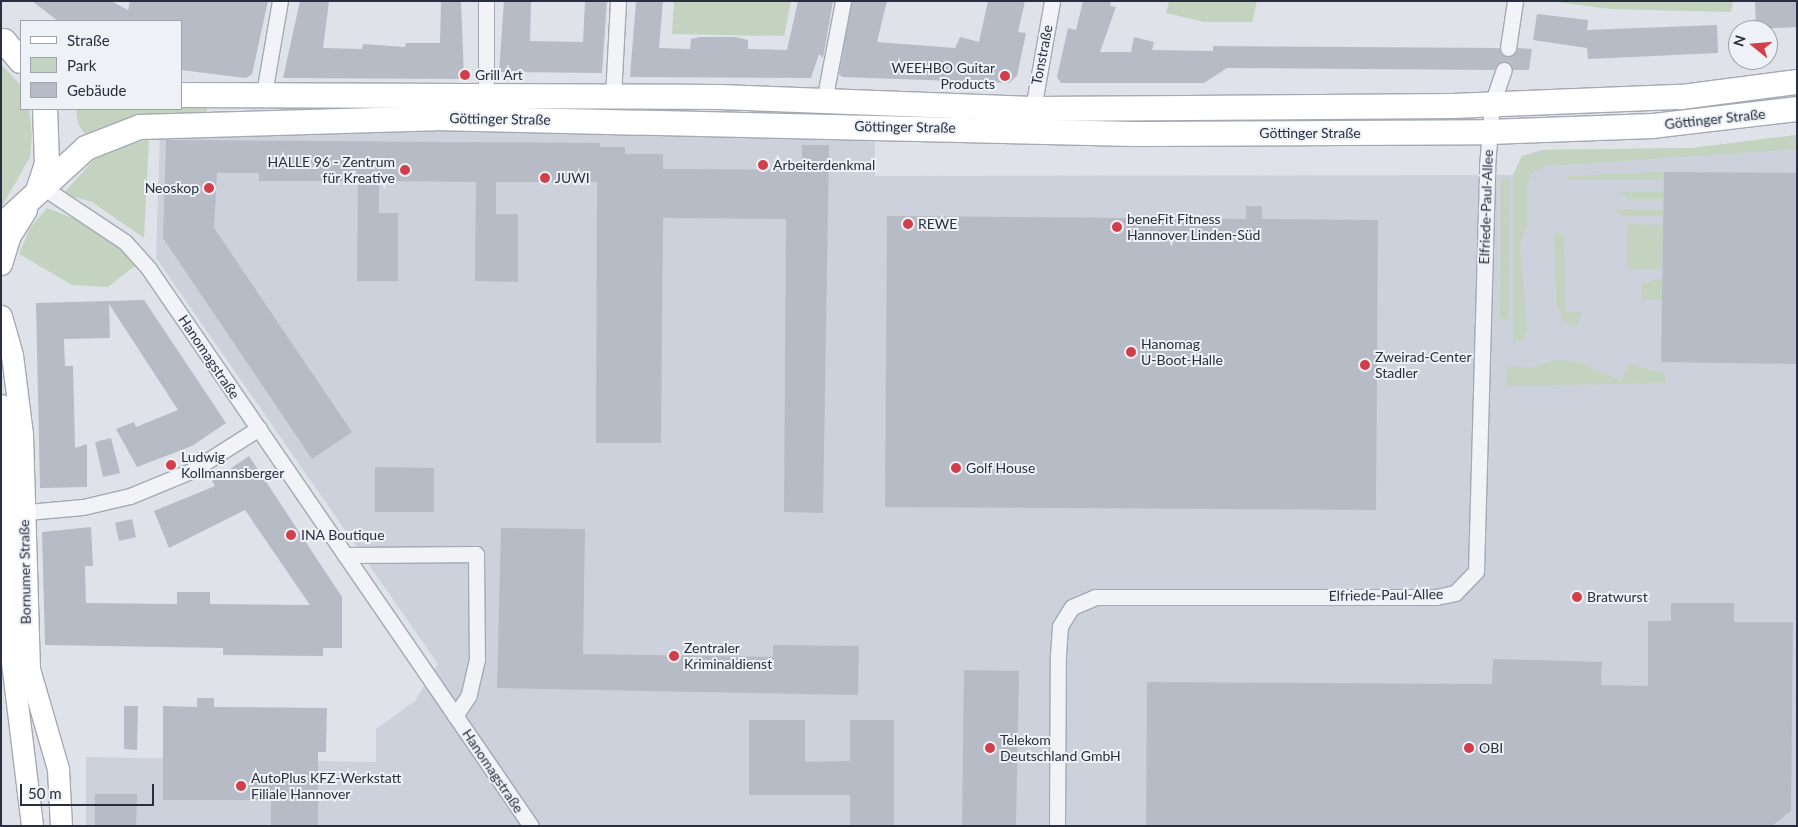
<!DOCTYPE html>
<html>
<head>
<meta charset="utf-8">
<style>
	body { margin:0 }
	#map { position:relative; width:1798px; height:827px; overflow:hidden; background:#dfe2e9; font-family:Lato,sans-serif }
	div>[style] { position:absolute }
	.built>* { inset:0; background:#cdd1db }
	.green>* { inset:0; background:#c3d3c0 }
	.building>* { inset:0; background:#b6bbc6 }
	.minor-tunnel>* { height:15px; margin-top:-7.5px; transform-origin:0; background:repeating-linear-gradient(90deg,#babec7 0 15px,transparent 0 23px) }
	.roads { filter:drop-shadow(1px 0 #a4a9b3) drop-shadow(-1px 0 #a4a9b3) drop-shadow(0 1px #a4a9b3) drop-shadow(0 -1px #a4a9b3) }
	.minor>* { height:15px; margin:-7.5px; padding:0 7.5px; transform-origin:7.5px; border-radius:7.5px; background:#f2f3f7 }
	.secondary>* { height:21px; margin:-10.5px; padding:0 10.5px; transform-origin:10.5px; border-radius:10.5px; background:#fff }
	.primary>* { height:24px; margin:-12px; padding:0 12px; transform-origin:12px; border-radius:12px; background:#fff }
	.dots>* { width:14px; height:14px; translate:-50% -50%; box-sizing:border-box; border:2px solid #eef1f6; border-radius:50% }
	span { translate:-50% -50%; white-space:nowrap; text-align:center; line-height:1.15; -webkit-text-stroke:4px #eef1f6; paint-order:stroke }
	.street-label { font-size:14px; color:#272f40 }
	.poi-label { font-size:14px; color:#272f40 }
	.right { translate:-100% -50%; text-align:right }
	.left { translate:0 -50%; text-align:left }
	.frame { position:absolute; inset:0; border:2px solid #272f40; pointer-events:none }
	.legend { position:absolute; left:20px; top:20px; width:162px; height:90px; box-sizing:border-box; background:#eef1f6; border:1px solid #9ea3ad; margin:0; padding:6px 9px; list-style:none; font-size:15px; color:#272f40 }
	.legend li { display:flex; align-items:center; gap:10px; height:25px }
	.legend b { width:25px; border:1px solid #9ea3ad }
	.north { position:absolute; left:1728px; top:20px; width:50px; height:50px; box-sizing:border-box; background:#eef1f6; border:1px solid #9ea3ad; border-radius:50%; rotate:287deg; font-size:14px; font-weight:700; line-height:20px; text-align:center; color:#272f40 }
	.north::after { content:''; display:block; margin:auto; width:18px; height:22px; background:#d23f4a; clip-path:polygon(50% 0,100% 100%,50% 72%,0 100%) }
	.scale { position:absolute; left:20px; top:784px; width:134px; height:22px; box-sizing:border-box; border:2px solid #272f40; border-top:0; padding-left:6px; font-size:15px; line-height:18px; white-space:nowrap; color:#272f40; -webkit-text-stroke:4px #eef1f6; paint-order:stroke }
</style>
</head>
<body>
<div id="map">
	<div class="built">
		<i style="clip-path:polygon(620px 128px,875px 132px,875px 176px,1513px 175px,1522px 156px,1542px 150px,1692px 148px,1797px 135px,1797px 826px,86px 826px,86px 757px,376px 762px,376px 729px,415px 701px,438px 664px,156px 258px,160px 134px)"></i>
	</div>
	<div class="green">
		<i style="clip-path:polygon(674px 1px,791px 1px,784px 36px,672px 34px)"></i>
		<i style="clip-path:polygon(1169px 1px,1257px 1px,1252px 22px,1204px 22px,1166px 13px)"></i>
		<i style="clip-path:polygon(1549px 1px,1733px 1px,1731px 12px,1610px 9px)"></i>
		<i style="clip-path:polygon(1px 64px,21px 86px,21px 109px,29px 109px,32px 135px,30px 157px,1px 208px)"></i>
		<i style="clip-path:polygon(181px 105px,207px 108px,207px 116px,88px 138px,78px 124px,76px 109px,181px 109px)"></i>
		<i style="clip-path:polygon(1797px 135px,1797px 149px,1545px 166px,1533px 172px,1527px 183px,1527px 226px,1520px 244px,1527px 331px,1524px 339px,1513px 343px,1513px 175px,1522px 156px,1542px 150px,1692px 148px)"></i>
		<i style="clip-path:polygon(149px 139px,144px 238px,92px 202px,63px 194px,99px 154px)"></i>
		<i style="clip-path:polygon(1664px 172px,1663px 180px,1568px 180px,1568px 176px)"></i>
		<i style="clip-path:polygon(1501px 177px,1510px 177px,1509px 319px,1500px 319px)"></i>
		<i style="clip-path:polygon(1620px 192px,1663px 192px,1663px 199px,1628px 199px)"></i>
		<i style="clip-path:polygon(47px 208px,83px 222px,119px 246px,136px 265px,108px 287px,72px 285px,19px 254px,30px 228px)"></i>
		<i style="clip-path:polygon(1614px 209px,1663px 210px,1663px 216px,1622px 216px)"></i>
		<i style="clip-path:polygon(1628px 224px,1663px 225px,1662px 269px,1627px 270px)"></i>
		<i style="clip-path:polygon(1554px 234px,1564px 234px,1565px 312px,1582px 312px,1577px 327px,1563px 320px,1557px 307px)"></i>
		<i style="clip-path:polygon(1662px 278px,1662px 300px,1641px 300px,1642px 284px)"></i>
		<i style="clip-path:polygon(1555px 360px,1576px 361px,1622px 381px,1628px 363px,1665px 374px,1665px 383px,1506px 386px,1508px 366px,1533px 368px)"></i>
	</div>
	<div class="building">
		<i style="clip-path:polygon(32px 1px,111px 1px,128px 10px,130px 1px,268px 1px,252px 74px,246px 78px,181px 70px,181px 21px,58px 21px)"></i>
		<i style="clip-path:polygon(300px 1px,329px 1px,323px 48px,362px 49px,363px 44px,405px 47px,406px 43px,440px 43px,441px 1px,461px 1px,464px 79px,283px 78px)"></i>
		<i style="clip-path:polygon(504px 1px,531px 1px,530px 41px,583px 42px,585px 1px,607px 1px,602px 73px,499px 72px)"></i>
		<i style="clip-path:polygon(636px 1px,663px 1px,659px 48px,690px 49px,691px 39px,701px 37px,735px 37px,748px 40px,748px 49px,787px 50px,798px 1px,833px 1px,823px 58px,819px 54px,811px 78px,630px 77px)"></i>
		<i style="clip-path:polygon(852px 1px,887px 1px,877px 42px,955px 48px,960px 37px,979px 42px,988px 1px,1025px 1px,1018px 32px,1026px 33px,1017px 76px,1009px 83px,842px 77px,839px 74px)"></i>
		<i style="clip-path:polygon(1083px 1px,1111px 1px,1110px 6px,1116px 7px,1100px 52px,1131px 52px,1134px 37px,1154px 42px,1152px 50px,1213px 51px,1213px 46px,1499px 48px,1507px 57px,1517px 48px,1532px 49px,1529px 70px,1513px 70px,1503px 61px,1494px 70px,1227px 68px,1204px 83px,1061px 83px,1057px 77px,1068px 28px,1076px 30px)"></i>
		<i style="clip-path:polygon(1755px 1px,1797px 1px,1797px 27px,1756px 29px)"></i>
		<i style="clip-path:polygon(1537px 14px,1588px 20px,1587px 30px,1717px 25px,1718px 53px,1588px 59px,1587px 48px,1533px 40px)"></i>
		<i style="clip-path:polygon(166px 140px,600px 143px,600px 147px,625px 147px,625px 154px,663px 154px,663px 169px,689px 169px,802px 170px,802px 145px,829px 145px,823px 513px,784px 512px,786px 219px,663px 218px,661px 443px,596px 443px,597px 182px,496px 182px,496px 214px,518px 214px,518px 282px,475px 281px,476px 182px,379px 181px,379px 213px,398px 213px,398px 281px,357px 281px,358px 181px,259px 181px,259px 173px,217px 173px,214px 228px,352px 432px,312px 459px,163px 238px)"></i>
		<i style="clip-path:polygon(1664px 172px,1797px 173px,1797px 364px,1661px 362px)"></i>
		<i style="clip-path:polygon(1246px 206px,1262px 206px,1262px 219px,1378px 220px,1376px 510px,885px 507px,887px 216px,1246px 219px)"></i>
		<i style="clip-path:polygon(144px 300px,226px 423px,192px 446px,137px 467px,116px 429px,134px 422px,136px 427px,178px 410px,109px 304px,110px 338px,64px 339px,65px 366px,73px 366px,75px 448px,87px 444px,87px 487px,40px 488px,36px 303px)"></i>
		<i style="clip-path:polygon(111px 438px,120px 473px,103px 477px,95px 442px)"></i>
		<i style="clip-path:polygon(249px 456px,342px 597px,342px 648px,323px 648px,323px 656px,223px 655px,223px 648px,45px 645px,42px 532px,91px 527px,93px 566px,85px 566px,86px 603px,177px 604px,177px 592px,210px 592px,210px 604px,310px 605px,245px 510px,169px 548px,154px 511px,215px 486px,212px 481px)"></i>
		<i style="clip-path:polygon(375px 467px,434px 468px,434px 512px,375px 512px)"></i>
		<i style="clip-path:polygon(132px 519px,136px 537px,119px 541px,115px 523px)"></i>
		<i style="clip-path:polygon(501px 528px,585px 529px,583px 654px,773px 657px,773px 645px,859px 646px,858px 695px,497px 688px)"></i>
		<i style="clip-path:polygon(1671px 603px,1734px 603px,1734px 622px,1793px 622px,1791px 811px,1772px 826px,1146px 826px,1147px 682px,1492px 684px,1493px 659px,1602px 662px,1601px 685px,1648px 686px,1648px 621px,1671px 621px)"></i>
		<i style="clip-path:polygon(964px 670px,1019px 671px,1016px 826px,962px 826px)"></i>
		<i style="clip-path:polygon(197px 698px,214px 698px,214px 707px,327px 708px,326px 752px,318px 752px,318px 826px,271px 826px,271px 800px,163px 800px,163px 706px,197px 707px)"></i>
		<i style="clip-path:polygon(124px 706px,138px 706px,137px 750px,124px 749px)"></i>
		<i style="clip-path:polygon(749px 720px,805px 720px,805px 762px,850px 761px,850px 720px,894px 720px,894px 826px,850px 826px,850px 795px,749px 795px)"></i>
		<i style="clip-path:polygon(95px 794px,137px 794px,136px 826px,95px 826px)"></i>
	</div>
	<div class="minor-tunnel">
		<i style="left:1504px;top:70px;width:22px;rotate:-80deg"></i>
	</div>
	<div class="roads">
		<div class="minor">
			<i style="left:486px;top:1px;width:94px;rotate:90deg"></i>
			<i style="left:1508px;top:48px;width:48px;rotate:-81.5deg"></i>
			<i style="left:613px;top:97px;width:96px;rotate:-87deg"></i>
			<i style="left:263px;top:99px;width:99px;rotate:-80.2deg"></i>
			<i style="left:824px;top:101px;width:102px;rotate:-79.2deg"></i>
			<i style="left:1033px;top:109px;width:110px;rotate:-80deg"></i>
			<i style="left:44px;top:188px;width:97px;rotate:33.7deg"></i>
			<i style="left:125px;top:242px;width:36px;rotate:48deg"></i>
			<i style="left:149px;top:269px;width:675px;rotate:55.56deg"></i>
			<i style="left:16px;top:513px;width:67px;rotate:-5.1deg"></i>
			<i style="left:83px;top:507px;width:48px;rotate:-13.2deg"></i>
			<i style="left:130px;top:496px;width:68px;rotate:-22.4deg"></i>
			<i style="left:193px;top:470px;width:78px;rotate:-32.5deg"></i>
			<i style="left:345px;top:555px;width:131px;rotate:-0.4deg"></i>
			<i style="left:476px;top:554px;width:105px;rotate:89.5deg"></i>
			<i style="left:477px;top:659px;width:37px;rotate:103deg"></i>
			<i style="left:469px;top:695px;width:25px;rotate:124deg"></i>
			<i style="left:1057px;top:826px;width:171px;rotate:-89.7deg"></i>
			<i style="left:1058px;top:655px;width:29px;rotate:-86deg"></i>
			<i style="left:1060px;top:626px;width:22px;rotate:-58deg"></i>
			<i style="left:1072px;top:607px;width:25px;rotate:-23deg"></i>
			<i style="left:1095px;top:597px;width:341px"></i>
			<i style="left:1436px;top:597px;width:19px;rotate:-12deg"></i>
			<i style="left:1455px;top:593px;width:30px;rotate:-46deg"></i>
			<i style="left:1476px;top:571px;width:404px;rotate:-88.4deg"></i>
			<i style="left:1487px;top:167px;width:63px;rotate:-85.5deg"></i>
			<i style="left:1492px;top:104px;width:36px;rotate:-71deg"></i>
		</div>
		<div class="secondary">
			<i style="left:1px;top:264px;width:28px;rotate:-73deg"></i>
			<i style="left:9px;top:237px;width:32px;rotate:-58deg"></i>
			<i style="left:1px;top:316px;width:41px;rotate:74.2deg"></i>
			<i style="left:12px;top:355px;width:80px;rotate:82.8deg"></i>
			<i style="left:22px;top:434px;width:235px;rotate:88.3deg"></i>
			<i style="left:29px;top:669px;width:104px;rotate:73.8deg"></i>
			<i style="left:58px;top:769px;width:57px;rotate:87deg"></i>
			<i style="left:1px;top:405px;width:241px;rotate:87.9deg"></i>
			<i style="left:10px;top:646px;width:181px;rotate:83deg"></i>
		</div>
		<div class="primary">
			<i style="left:4px;top:41px;width:26px;rotate:50deg"></i>
			<i style="left:181px;top:95px;width:539px;rotate:0.21deg"></i>
			<i style="left:720px;top:97px;width:313px;rotate:2.2deg"></i>
			<i style="left:1033px;top:109px;width:420px;rotate:-0.4deg"></i>
			<i style="left:1453px;top:106px;width:228px;rotate:-2.3deg"></i>
			<i style="left:1681px;top:97px;width:117px;rotate:-7.4deg"></i>
			<i style="left:38px;top:191px;width:29px;rotate:-72deg"></i>
			<i style="left:47px;top:163px;width:54px;rotate:-92.1deg"></i>
			<i style="left:1px;top:226px;width:115px;rotate:-42.5deg"></i>
			<i style="left:86px;top:148px;width:58px;rotate:-21.3deg"></i>
			<i style="left:140px;top:127px;width:295px;rotate:-1.7deg"></i>
			<i style="left:435px;top:118px;width:698px;rotate:1.31deg"></i>
			<i style="left:1133px;top:134px;width:356px;rotate:-0.3deg"></i>
			<i style="left:1489px;top:132px;width:164px;rotate:-2.1deg"></i>
			<i style="left:1653px;top:126px;width:145px;rotate:-6.7deg"></i>
		</div>
	</div>
	<div class="dots">
		<i style="left:465px;top:75px;background:#d23f4a"></i>
		<i style="left:1005px;top:76px;background:#d23f4a"></i>
		<i style="left:763px;top:165px;background:#d23f4a"></i>
		<i style="left:405px;top:170px;background:#d23f4a"></i>
		<i style="left:545px;top:178px;background:#d23f4a"></i>
		<i style="left:209px;top:188px;background:#d23f4a"></i>
		<i style="left:908px;top:224px;background:#d23f4a"></i>
		<i style="left:1117px;top:227px;background:#d23f4a"></i>
		<i style="left:1131px;top:352px;background:#d23f4a"></i>
		<i style="left:1365px;top:365px;background:#d23f4a"></i>
		<i style="left:171px;top:465px;background:#d23f4a"></i>
		<i style="left:956px;top:468px;background:#d23f4a"></i>
		<i style="left:291px;top:535px;background:#d23f4a"></i>
		<i style="left:1577px;top:597px;background:#d23f4a"></i>
		<i style="left:674px;top:656px;background:#d23f4a"></i>
		<i style="left:990px;top:748px;background:#d23f4a"></i>
		<i style="left:1469px;top:748px;background:#d23f4a"></i>
		<i style="left:241px;top:786px;background:#d23f4a"></i>
	</div>
	<div class="street-label">
		<span style="left:1042px;top:55px;rotate:-79deg">Tonstraße</span>
		<span style="left:500px;top:119px;rotate:1deg">Göttinger Straße</span>
		<span style="left:1715px;top:119px;rotate:-6deg">Göttinger Straße</span>
		<span style="left:905px;top:127px;rotate:1deg">Göttinger Straße</span>
		<span style="left:1310px;top:133px">Göttinger Straße</span>
		<span style="left:1486px;top:207px;rotate:-88deg">Elfriede-Paul-Allee</span>
		<span style="left:209px;top:357px;rotate:56deg">Hanomagstraße</span>
		<span style="left:25px;top:572px;rotate:-91deg">Bornumer Straße</span>
		<span style="left:1386px;top:595px;rotate:-1deg">Elfriede-Paul-Allee</span>
		<span style="left:493px;top:771px;rotate:56deg">Hanomagstraße</span>
	</div>
	<div class="poi-label">
		<span class="right" style="left:995px;top:76px">WEEHBO Guitar<br>Products</span>
		<span class="left" style="left:475px;top:75px">Grill Art</span>
		<span class="right" style="left:395px;top:170px">HALLE 96 - Zentrum<br>für Kreative</span>
		<span class="left" style="left:773px;top:165px">Arbeiterdenkmal</span>
		<span class="left" style="left:555px;top:178px">JUWI</span>
		<span class="right" style="left:199px;top:188px">Neoskop</span>
		<span class="left" style="left:1127px;top:227px">beneFit Fitness<br>Hannover Linden-Süd</span>
		<span class="left" style="left:918px;top:224px">REWE</span>
		<span class="left" style="left:1141px;top:352px">Hanomag<br>U-Boot-Halle</span>
		<span class="left" style="left:1375px;top:365px">Zweirad-Center<br>Stadler</span>
		<span class="left" style="left:181px;top:465px">Ludwig<br>Kollmannsberger</span>
		<span class="left" style="left:966px;top:468px">Golf House</span>
		<span class="left" style="left:301px;top:535px">INA Boutique</span>
		<span class="left" style="left:1587px;top:597px">Bratwurst</span>
		<span class="left" style="left:684px;top:656px">Zentraler<br>Kriminaldienst</span>
		<span class="left" style="left:1000px;top:748px">Telekom<br>Deutschland GmbH</span>
		<span class="left" style="left:1479px;top:748px">OBI</span>
		<span class="left" style="left:251px;top:786px">AutoPlus KFZ-Werkstatt<br>Filiale Hannover</span>
	</div>
	<div class="frame"></div>
	<ul class="legend">
	<li><b style="height:6px;background:#fff"></b>Straße</li>
	<li><b style="height:14px;background:#c3d3c0"></b>Park</li>
	<li><b style="height:14px;background:#b6bbc6"></b>Gebäude</li>
	</ul>
	<div class="north">N</div>
	<div class="scale">50 m</div>
</div>
</body>
</html>
